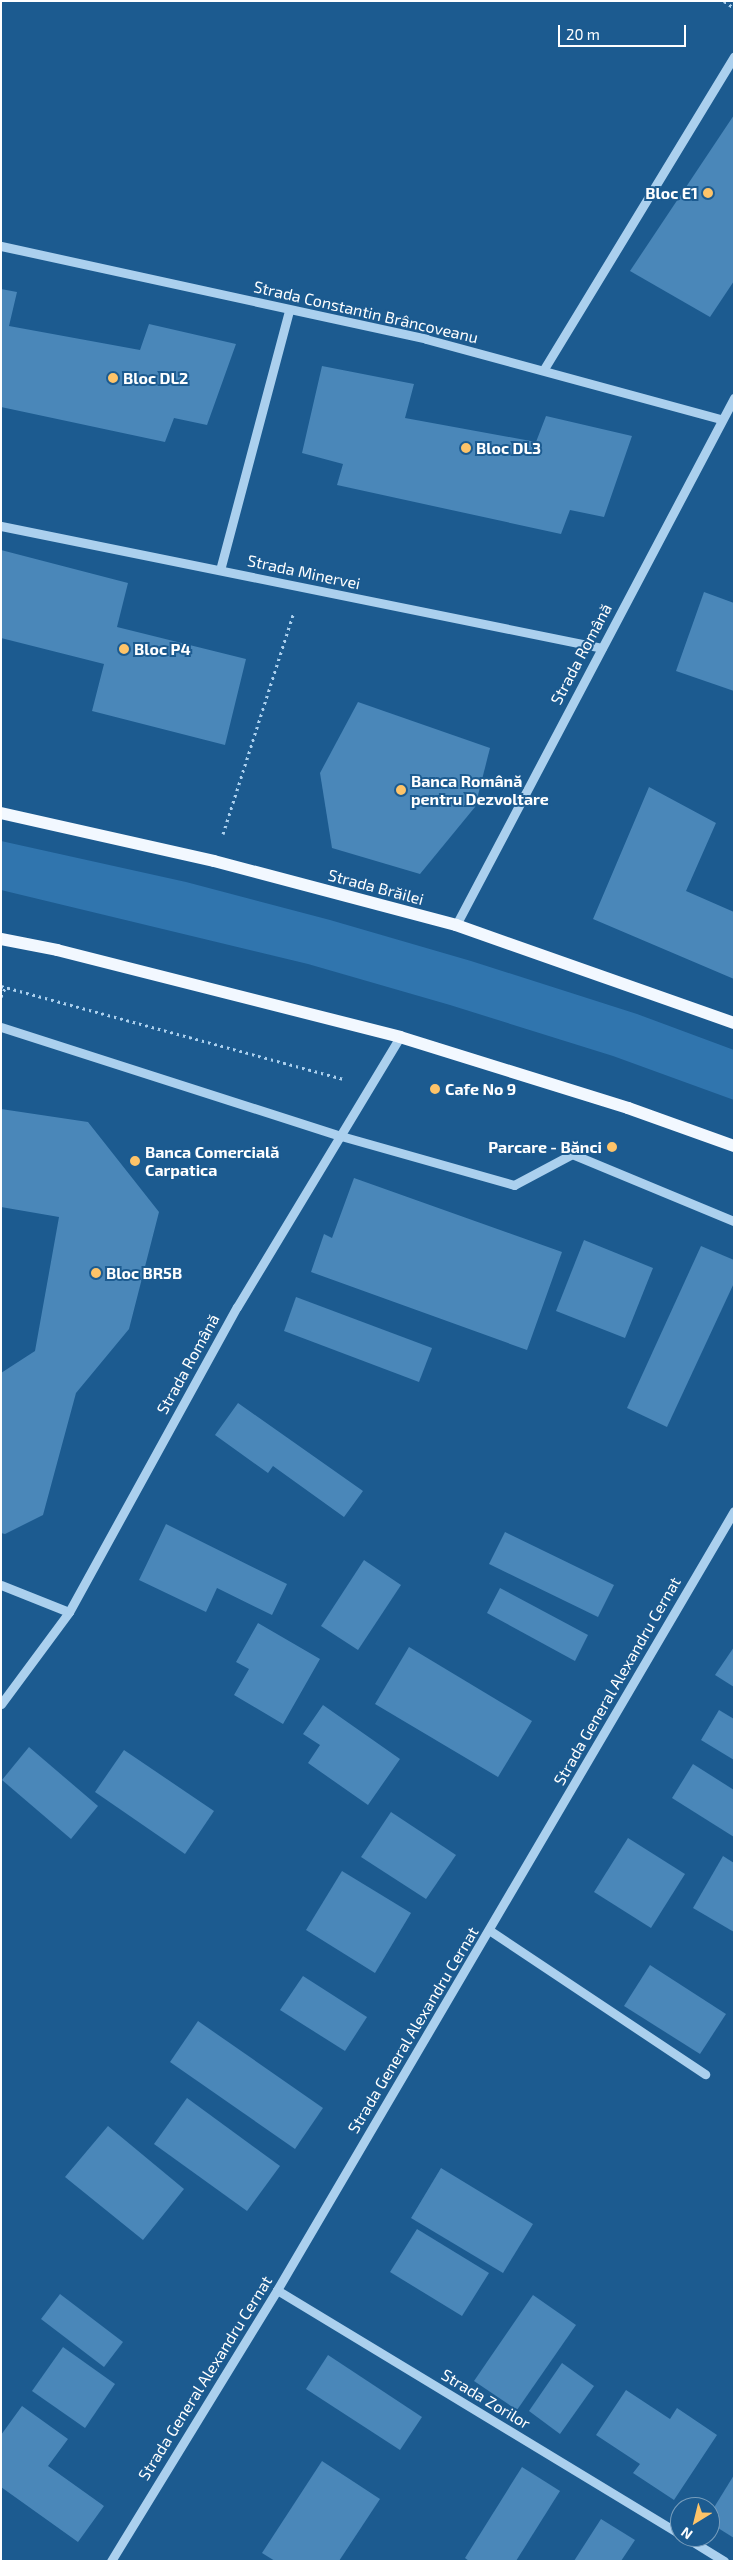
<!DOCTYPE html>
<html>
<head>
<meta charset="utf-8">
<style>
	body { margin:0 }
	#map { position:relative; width:735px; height:2562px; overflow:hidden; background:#1c5b90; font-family:"Exo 2",sans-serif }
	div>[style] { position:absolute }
	.green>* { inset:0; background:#3075ae }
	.building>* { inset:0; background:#4a87b9 }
	.path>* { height:3px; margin-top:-1.5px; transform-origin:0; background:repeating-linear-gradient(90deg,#abd0ee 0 2.5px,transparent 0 6.5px) }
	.minor>* { height:9px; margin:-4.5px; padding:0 4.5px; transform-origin:4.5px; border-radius:4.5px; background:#abd0ee }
	.major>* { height:12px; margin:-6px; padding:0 6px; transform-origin:6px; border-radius:6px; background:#f2f8ff }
	.dots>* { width:14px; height:14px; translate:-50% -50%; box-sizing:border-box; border:2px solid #1c5b90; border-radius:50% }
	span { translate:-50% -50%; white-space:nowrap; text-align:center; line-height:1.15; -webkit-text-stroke:4px #1c5b90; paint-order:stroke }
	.poi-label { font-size:16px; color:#fff; font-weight:700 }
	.right { translate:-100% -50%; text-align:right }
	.left { translate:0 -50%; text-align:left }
	.street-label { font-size:16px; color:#fff }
	.frame { position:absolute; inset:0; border:2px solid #fff; pointer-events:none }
	.north { position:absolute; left:670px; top:2497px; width:50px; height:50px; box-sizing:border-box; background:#1c5b90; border:1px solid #779dbc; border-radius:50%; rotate:216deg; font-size:14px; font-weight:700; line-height:20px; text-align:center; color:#fff }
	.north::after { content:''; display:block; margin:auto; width:18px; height:22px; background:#fec469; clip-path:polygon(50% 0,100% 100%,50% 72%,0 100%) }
	.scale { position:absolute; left:558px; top:25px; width:128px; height:22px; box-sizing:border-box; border:2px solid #fff; border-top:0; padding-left:6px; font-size:15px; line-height:18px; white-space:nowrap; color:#fff; -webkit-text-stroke:4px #1c5b90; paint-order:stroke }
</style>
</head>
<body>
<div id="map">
	<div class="green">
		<i style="clip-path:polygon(1px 841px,186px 882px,330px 920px,471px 961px,637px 1014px,734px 1050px,734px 1100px,613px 1056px,450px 1005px,308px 964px,1px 890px)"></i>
	</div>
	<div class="building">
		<i style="clip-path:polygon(734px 115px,734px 281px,710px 317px,630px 271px)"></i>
		<i style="clip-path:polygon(1px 289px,17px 292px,9px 326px,140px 350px,149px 324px,236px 344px,207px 425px,174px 418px,165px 442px,1px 407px)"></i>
		<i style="clip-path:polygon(322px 366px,414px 384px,405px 418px,536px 442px,546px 416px,632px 436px,604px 517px,570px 510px,561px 534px,337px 485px,343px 464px,302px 453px)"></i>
		<i style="clip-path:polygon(1px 550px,128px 583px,117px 627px,246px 659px,225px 745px,92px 711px,104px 664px,1px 638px)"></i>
		<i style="clip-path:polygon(704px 592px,734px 603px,734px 691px,676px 671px)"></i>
		<i style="clip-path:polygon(358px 702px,490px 748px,475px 807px,420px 874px,332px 848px,320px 773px)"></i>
		<i style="clip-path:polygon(649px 787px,716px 823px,686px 891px,734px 912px,734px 979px,593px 919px)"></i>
		<i style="clip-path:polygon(1px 1109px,88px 1122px,159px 1212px,129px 1329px,76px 1393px,43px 1515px,5px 1534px,1px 1533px,1px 1373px,35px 1351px,59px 1217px,1px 1207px)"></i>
		<i style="clip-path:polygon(354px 1178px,562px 1252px,527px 1350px,311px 1272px,324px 1234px,332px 1238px)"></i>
		<i style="clip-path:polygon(584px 1240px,653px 1268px,625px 1338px,556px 1311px)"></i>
		<i style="clip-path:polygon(701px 1246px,734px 1260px,734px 1283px,667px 1427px,627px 1408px)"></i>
		<i style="clip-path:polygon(296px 1297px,432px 1348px,419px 1382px,284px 1331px)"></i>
		<i style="clip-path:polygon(238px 1403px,363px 1491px,344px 1517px,273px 1466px,268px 1473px,215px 1435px)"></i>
		<i style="clip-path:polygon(166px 1524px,287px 1584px,272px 1615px,217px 1588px,206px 1612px,139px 1580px)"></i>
		<i style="clip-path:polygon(505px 1532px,614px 1585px,598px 1617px,489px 1564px)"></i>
		<i style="clip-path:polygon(364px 1560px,401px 1585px,358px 1650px,321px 1626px)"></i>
		<i style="clip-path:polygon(500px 1588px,588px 1635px,575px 1661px,487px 1613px)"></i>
		<i style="clip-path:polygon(258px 1623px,320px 1659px,283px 1724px,234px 1695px,249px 1669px,236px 1662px)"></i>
		<i style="clip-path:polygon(409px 1647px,532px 1721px,498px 1777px,375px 1704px)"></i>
		<i style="clip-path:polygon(734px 1647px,734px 1687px,715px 1675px)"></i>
		<i style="clip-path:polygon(323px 1705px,400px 1759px,368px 1805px,308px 1763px,320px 1745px,303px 1734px)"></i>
		<i style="clip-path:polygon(719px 1710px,734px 1719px,734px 1760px,701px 1740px)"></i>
		<i style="clip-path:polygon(29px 1747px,98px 1806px,71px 1839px,2px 1780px)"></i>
		<i style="clip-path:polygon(124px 1750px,214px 1811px,185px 1854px,95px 1792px)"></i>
		<i style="clip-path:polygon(693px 1764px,734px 1790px,734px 1837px,672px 1798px)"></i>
		<i style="clip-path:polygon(391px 1812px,456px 1855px,426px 1899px,361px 1857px)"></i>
		<i style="clip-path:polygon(628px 1838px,685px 1874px,651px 1928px,594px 1892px)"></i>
		<i style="clip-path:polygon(723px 1856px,734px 1863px,734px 1932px,693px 1908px)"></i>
		<i style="clip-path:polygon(342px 1871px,411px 1913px,375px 1973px,306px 1930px)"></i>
		<i style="clip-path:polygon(650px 1965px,726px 2014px,700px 2054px,624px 2006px)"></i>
		<i style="clip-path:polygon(303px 1976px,367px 2017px,345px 2051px,280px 2010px)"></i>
		<i style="clip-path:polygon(198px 2021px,323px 2108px,295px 2149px,170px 2062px)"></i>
		<i style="clip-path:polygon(187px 2098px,280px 2166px,247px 2211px,154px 2144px)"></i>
		<i style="clip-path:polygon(108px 2126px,184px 2189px,143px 2240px,65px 2177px)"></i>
		<i style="clip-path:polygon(441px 2168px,533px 2224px,503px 2273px,411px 2218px)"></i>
		<i style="clip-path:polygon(417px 2229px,489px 2273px,462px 2316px,390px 2272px)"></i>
		<i style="clip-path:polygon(60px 2294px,123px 2342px,104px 2367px,41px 2319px)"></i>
		<i style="clip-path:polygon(533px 2295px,576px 2325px,517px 2410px,474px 2381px)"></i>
		<i style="clip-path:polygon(63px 2347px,115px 2384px,85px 2428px,32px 2391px)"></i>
		<i style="clip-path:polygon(328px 2355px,422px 2417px,400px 2450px,306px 2389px)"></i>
		<i style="clip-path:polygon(562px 2363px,594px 2386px,560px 2434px,529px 2411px)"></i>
		<i style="clip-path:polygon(626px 2390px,670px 2419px,677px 2408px,717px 2435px,674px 2500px,633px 2473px,640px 2464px,596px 2435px)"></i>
		<i style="clip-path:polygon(22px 2406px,68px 2439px,48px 2466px,104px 2506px,78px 2542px,1px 2487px,1px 2435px)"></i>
		<i style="clip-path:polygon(322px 2461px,380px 2499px,339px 2561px,275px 2561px,262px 2553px)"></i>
		<i style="clip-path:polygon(522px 2467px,560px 2491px,516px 2561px,469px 2561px,465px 2558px)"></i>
		<i style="clip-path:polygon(734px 2475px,734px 2538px,710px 2523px,710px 2514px)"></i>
		<i style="clip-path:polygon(601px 2519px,635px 2540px,621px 2561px,574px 2561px)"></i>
	</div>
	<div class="path">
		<i style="left:724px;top:1px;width:12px;rotate:35deg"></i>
		<i style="left:223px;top:834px;width:231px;rotate:-72.3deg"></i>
		<i style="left:1px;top:986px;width:354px;rotate:15.2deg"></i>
		<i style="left:1px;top:997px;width:10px;rotate:-66deg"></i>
	</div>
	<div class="minor">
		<i style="left:1px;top:246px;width:435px;rotate:12.3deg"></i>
		<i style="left:426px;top:339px;width:306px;rotate:15.2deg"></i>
		<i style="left:544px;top:369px;width:366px;rotate:-58.7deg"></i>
		<i style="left:1px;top:526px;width:613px;rotate:11.47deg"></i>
		<i style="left:220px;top:570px;width:269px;rotate:-75.1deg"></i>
		<i style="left:456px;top:925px;width:596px;rotate:-62.19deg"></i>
		<i style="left:1px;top:1027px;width:357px;rotate:17.8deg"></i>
		<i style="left:341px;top:1136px;width:180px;rotate:15.8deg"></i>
		<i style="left:514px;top:1185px;width:66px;rotate:-28.1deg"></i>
		<i style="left:572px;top:1154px;width:175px;rotate:22.5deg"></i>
		<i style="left:1px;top:1585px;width:73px;rotate:21.7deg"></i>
		<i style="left:1px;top:1704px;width:114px;rotate:-53.5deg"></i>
		<i style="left:69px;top:1612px;width:348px;rotate:-61.2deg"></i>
		<i style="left:237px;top:1307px;width:315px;rotate:-58.9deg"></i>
		<i style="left:489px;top:1930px;width:260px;rotate:33.7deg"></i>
		<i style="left:277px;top:2290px;width:471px;rotate:31.2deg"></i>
		<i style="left:685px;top:2537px;width:46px;rotate:31.6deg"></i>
		<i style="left:111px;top:2561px;width:318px;rotate:-58.5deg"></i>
		<i style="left:277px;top:2290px;width:903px;rotate:-59.6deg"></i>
	</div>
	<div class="major">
		<i style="left:1px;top:813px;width:218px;rotate:12.7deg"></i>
		<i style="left:214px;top:861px;width:250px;rotate:14.8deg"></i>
		<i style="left:456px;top:925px;width:295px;rotate:19.4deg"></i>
		<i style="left:1px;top:939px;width:57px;rotate:11.1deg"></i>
		<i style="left:57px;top:950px;width:354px;rotate:14.2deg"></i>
		<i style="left:400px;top:1037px;width:239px;rotate:17.3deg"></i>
		<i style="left:628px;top:1108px;width:113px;rotate:19.7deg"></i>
	</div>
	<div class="dots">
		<i style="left:708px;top:193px;background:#fec469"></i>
		<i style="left:113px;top:378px;background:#fec469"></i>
		<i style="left:466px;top:448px;background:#fec469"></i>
		<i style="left:124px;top:649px;background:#fec469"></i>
		<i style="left:401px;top:790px;background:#fec469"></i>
		<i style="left:435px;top:1089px;background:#fec469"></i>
		<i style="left:612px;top:1147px;background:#fec469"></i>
		<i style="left:135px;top:1161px;background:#fec469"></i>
		<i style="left:96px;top:1273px;background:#fec469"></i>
	</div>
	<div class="poi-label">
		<span class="right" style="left:698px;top:193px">Bloc E1</span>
		<span class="left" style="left:123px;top:378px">Bloc DL2</span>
		<span class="left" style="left:476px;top:448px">Bloc DL3</span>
		<span class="left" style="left:134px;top:649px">Bloc P4</span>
		<span class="left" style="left:411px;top:790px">Banca Română<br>pentru Dezvoltare</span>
		<span class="left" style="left:445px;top:1089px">Cafe No 9</span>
		<span class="right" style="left:602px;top:1147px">Parcare - Bănci</span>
		<span class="left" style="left:145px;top:1161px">Banca Comercială<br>Carpatica</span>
		<span class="left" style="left:106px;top:1273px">Bloc BR5B</span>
	</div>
	<div class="street-label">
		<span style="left:366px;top:312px;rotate:13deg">Strada Constantin Brâncoveanu</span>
		<span style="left:304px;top:572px;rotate:12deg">Strada Minervei</span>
		<span style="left:581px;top:654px;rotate:-62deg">Strada Română</span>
		<span style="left:376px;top:887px;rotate:15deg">Strada Brăilei</span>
		<span style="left:188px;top:1364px;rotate:-61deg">Strada Română</span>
		<span style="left:617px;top:1681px;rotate:-60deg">Strada General Alexandru Cernat</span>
		<span style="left:413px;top:2030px;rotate:-59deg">Strada General Alexandru Cernat</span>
		<span style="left:205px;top:2378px;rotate:-58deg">Strada General Alexandru Cernat</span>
		<span style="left:486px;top:2399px;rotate:31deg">Strada Zorilor</span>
	</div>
	<div class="frame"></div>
	<div class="north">N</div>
	<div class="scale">20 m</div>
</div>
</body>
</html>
